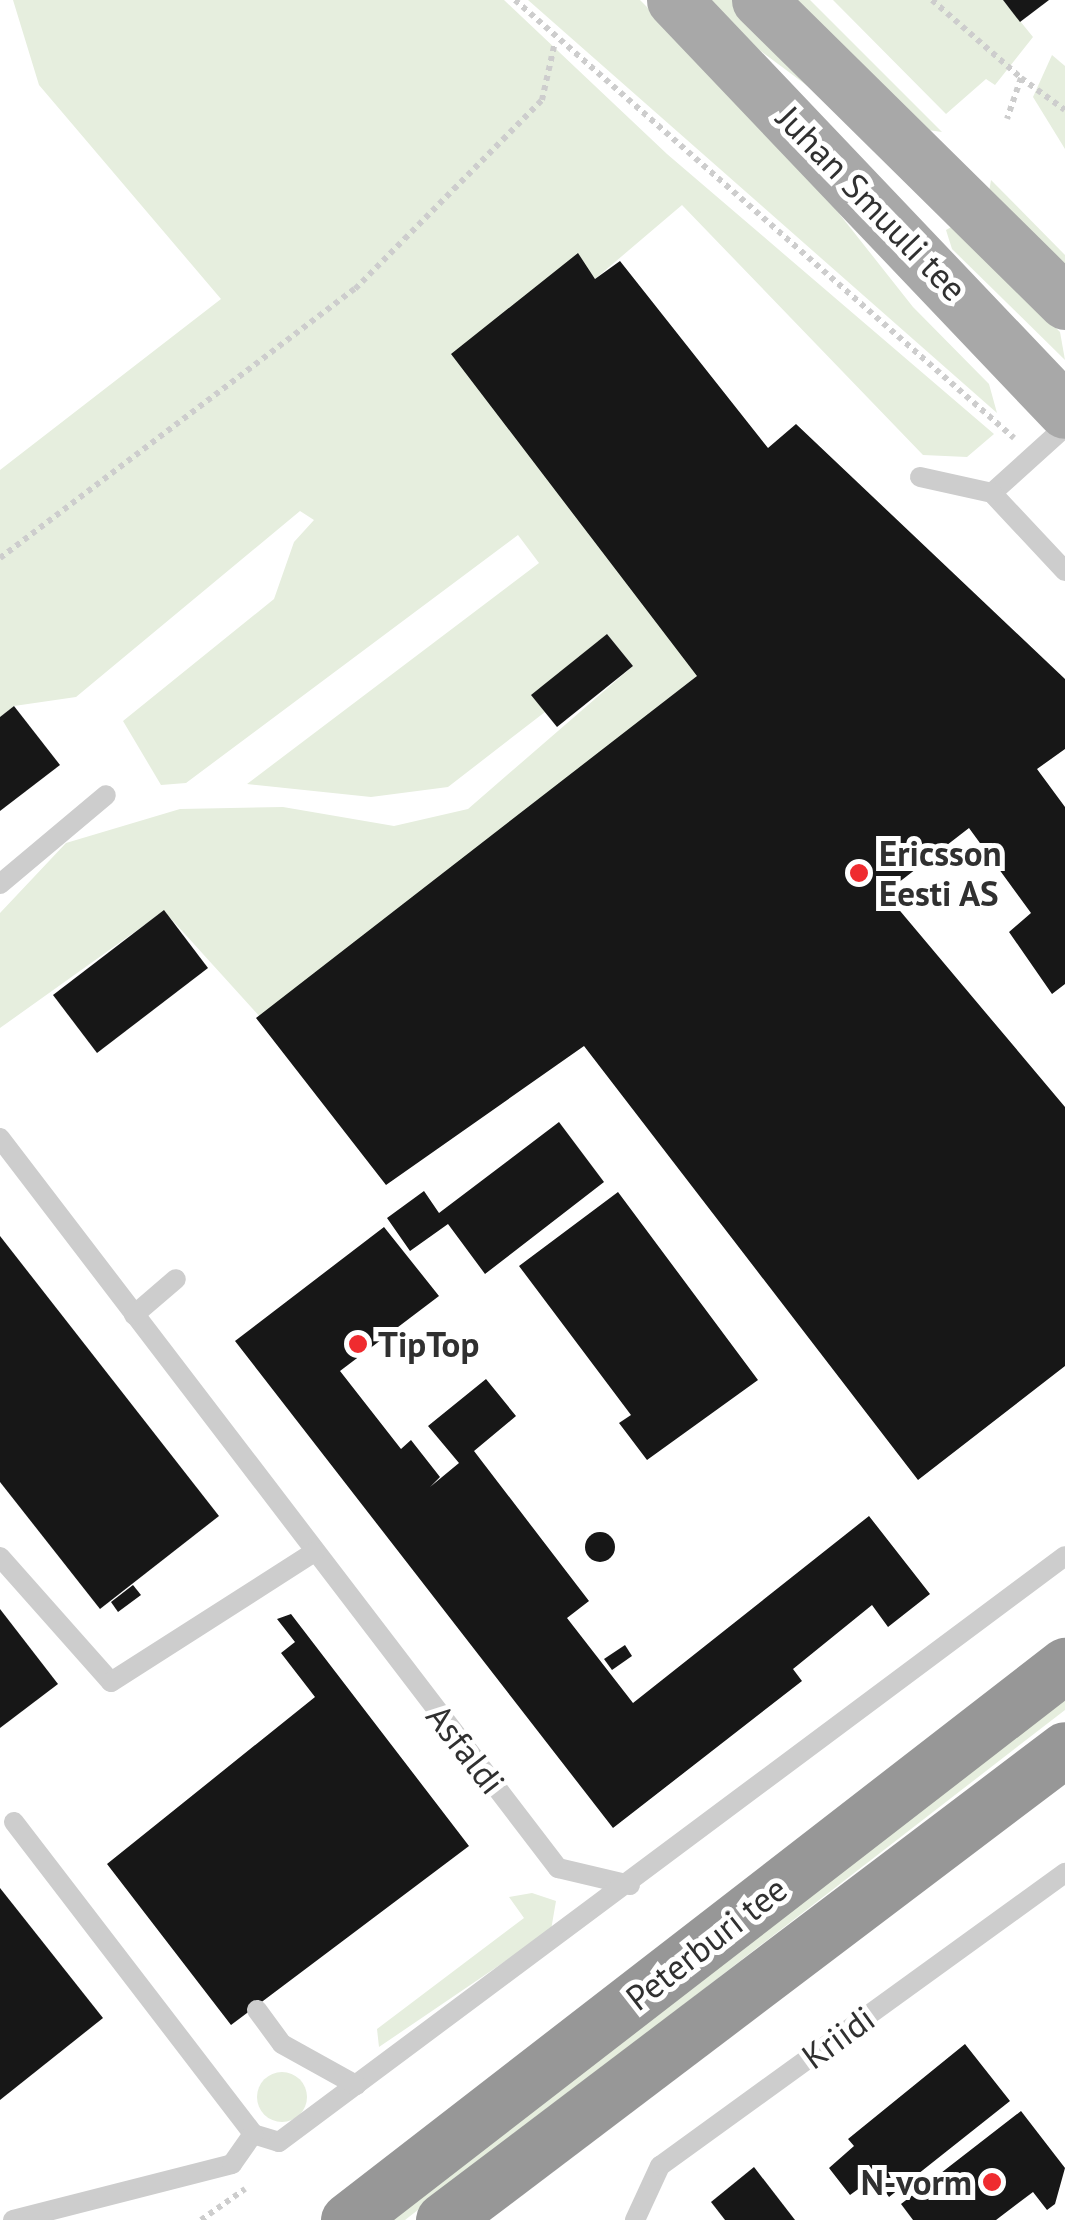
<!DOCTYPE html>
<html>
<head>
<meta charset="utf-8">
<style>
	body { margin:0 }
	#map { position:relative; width:1065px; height:2220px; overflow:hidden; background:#fff; font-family:"PT Sans",sans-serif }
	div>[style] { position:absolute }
	.green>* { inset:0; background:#e6eede }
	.round { border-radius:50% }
	.building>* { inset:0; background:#171717 }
	.path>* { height:6px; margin-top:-3px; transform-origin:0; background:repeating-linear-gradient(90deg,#cdcdcd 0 5px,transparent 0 10px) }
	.lane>* { height:20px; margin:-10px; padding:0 10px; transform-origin:10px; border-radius:10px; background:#cdcdcd }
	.primary>* { height:55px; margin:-27.5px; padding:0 27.5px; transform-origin:27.5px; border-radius:27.5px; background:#a8a8a8 }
	.highway>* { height:55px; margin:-27.5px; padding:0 27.5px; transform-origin:27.5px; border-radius:27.5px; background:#979797 }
	.dots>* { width:28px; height:28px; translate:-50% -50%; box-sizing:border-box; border:5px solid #fff; border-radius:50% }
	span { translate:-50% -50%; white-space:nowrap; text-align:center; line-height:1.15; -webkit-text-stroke:10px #fff; paint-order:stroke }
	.street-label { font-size:35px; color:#303030 }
	.poi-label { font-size:35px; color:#303030; font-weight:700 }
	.left { translate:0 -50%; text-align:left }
	.right { translate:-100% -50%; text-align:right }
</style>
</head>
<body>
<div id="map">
	<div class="green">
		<i style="clip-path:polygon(13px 0,504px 0,667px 154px,994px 434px,967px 457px,923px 455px,682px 205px,595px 279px,578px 254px,697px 676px,262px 1019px,164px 911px,0 1028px,0 913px,66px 843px,180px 809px,283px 807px,394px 826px,468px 809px,633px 666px,607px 634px,545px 712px,448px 787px,371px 797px,247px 784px,539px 563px,518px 535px,186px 783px,161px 785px,123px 721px,274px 599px,294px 542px,314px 520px,300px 511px,76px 697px,14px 706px,0 717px,0 470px,221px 299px,39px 85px)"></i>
		<i style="clip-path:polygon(528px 0,640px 0,788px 149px,913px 307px,989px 384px,997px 413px)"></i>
		<i style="clip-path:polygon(706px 0,732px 0,829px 102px,738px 34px)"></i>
		<i style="clip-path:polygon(795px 0,810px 0,942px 132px,921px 129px)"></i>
		<i style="clip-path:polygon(833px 0,1003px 0,1033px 37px,995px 85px,986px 79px,946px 114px)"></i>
		<i style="clip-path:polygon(1052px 55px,1065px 66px,1065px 149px,1033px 97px)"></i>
		<i style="clip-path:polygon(991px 180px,1065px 255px,1065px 273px,989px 192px)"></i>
		<i style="clip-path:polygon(955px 225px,1060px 332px,1065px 360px,952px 249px,946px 230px)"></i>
		<i style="clip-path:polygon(1065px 1693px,1065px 1710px,405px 2220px,380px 2220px)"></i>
		<i style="clip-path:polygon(532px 1893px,556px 1901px,551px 1930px,379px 2047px,377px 2029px,524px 1918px,509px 1897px)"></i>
		<i class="round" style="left:257px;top:2072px;width:50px;height:50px"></i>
	</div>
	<div class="building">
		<i style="clip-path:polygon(1003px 0,1049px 0,1020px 22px)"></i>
		<i style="clip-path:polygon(578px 253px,595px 279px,620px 261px,768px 448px,796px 424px,1065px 679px,1065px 749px,1037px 769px,1065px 807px,1065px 984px,1052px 994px,1009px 932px,1031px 913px,969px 828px,885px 893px,1065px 1107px,1065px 1366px,918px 1480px,584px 1046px,386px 1185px,256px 1018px,697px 676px,451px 354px)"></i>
		<i style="clip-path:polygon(607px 634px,633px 666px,557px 727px,531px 695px)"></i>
		<i style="clip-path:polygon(14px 706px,60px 765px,0 811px,0 717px)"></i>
		<i style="clip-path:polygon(164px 910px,208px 968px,97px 1053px,53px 995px)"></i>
		<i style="clip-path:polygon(559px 1122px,604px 1182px,485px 1274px,448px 1224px,410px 1251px,387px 1218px,424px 1191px,439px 1213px)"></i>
		<i style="clip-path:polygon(618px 1192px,758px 1380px,647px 1460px,619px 1423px,631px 1415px,519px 1266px)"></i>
		<i style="clip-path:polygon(384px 1227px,439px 1296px,340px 1371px,401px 1449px,411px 1440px,440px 1477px,430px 1487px,459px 1463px,428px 1426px,486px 1379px,516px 1416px,474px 1451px,589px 1601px,567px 1618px,633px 1703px,869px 1516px,930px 1594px,888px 1627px,872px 1605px,793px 1669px,802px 1681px,613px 1828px,235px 1341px)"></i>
		<i style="clip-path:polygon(0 1236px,219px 1516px,100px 1609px,0 1482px)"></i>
		<i class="round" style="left:585px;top:1532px;width:30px;height:30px"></i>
		<i style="clip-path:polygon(133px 1585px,141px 1595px,118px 1612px,111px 1602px)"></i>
		<i style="clip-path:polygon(0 1609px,58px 1684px,0 1728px)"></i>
		<i style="clip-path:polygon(291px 1614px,469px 1846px,231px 2025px,107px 1864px,315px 1697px,281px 1653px,295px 1642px,277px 1619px)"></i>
		<i style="clip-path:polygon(625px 1645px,632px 1656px,612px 1670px,604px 1659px)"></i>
		<i style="clip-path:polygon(0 1888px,103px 2018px,0 2100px)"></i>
		<i style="clip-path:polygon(965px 2044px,1010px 2101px,889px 2197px,875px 2177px,850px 2195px,829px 2168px,854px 2146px,848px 2139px)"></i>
		<i style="clip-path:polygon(1021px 2111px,1065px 2168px,1055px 2204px,1047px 2210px,1033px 2192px,996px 2220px,913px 2220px,901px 2204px)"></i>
		<i style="clip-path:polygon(754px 2167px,795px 2220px,725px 2220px,711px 2202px)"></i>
	</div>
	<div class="path">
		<i style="left:515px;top:0;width:664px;rotate:41.28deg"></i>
		<i style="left:932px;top:0;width:118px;rotate:41.2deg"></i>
		<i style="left:1021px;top:78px;width:43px;rotate:108.9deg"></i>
		<i style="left:1021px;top:78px;width:54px;rotate:36deg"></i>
		<i style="left:0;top:558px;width:445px;rotate:-37.2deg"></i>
		<i style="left:355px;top:289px;width:266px;rotate:-45.3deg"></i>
		<i style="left:542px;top:100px;width:59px;rotate:-77.4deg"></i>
		<i style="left:201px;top:2220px;width:54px;rotate:-35.2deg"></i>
	</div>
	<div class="lane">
		<i style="left:1065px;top:427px;width:98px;rotate:137.9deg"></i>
		<i style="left:992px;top:493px;width:107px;rotate:46.9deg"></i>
		<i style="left:920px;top:477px;width:74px;rotate:12.5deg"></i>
		<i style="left:0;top:884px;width:138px;rotate:-40deg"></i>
		<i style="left:0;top:1138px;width:919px;rotate:52.61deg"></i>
		<i style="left:558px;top:1868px;width:74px;rotate:13.3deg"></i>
		<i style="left:134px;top:1315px;width:55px;rotate:-40.6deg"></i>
		<i style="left:0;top:1557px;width:167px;rotate:48.4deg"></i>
		<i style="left:111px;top:1682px;width:241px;rotate:-32.6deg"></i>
		<i style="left:14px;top:1822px;width:393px;rotate:52.5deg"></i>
		<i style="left:253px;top:2134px;width:27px;rotate:17deg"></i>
		<i style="left:279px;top:2142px;width:980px;rotate:-36.71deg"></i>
		<i style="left:257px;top:2010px;width:42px;rotate:53.7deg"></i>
		<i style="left:282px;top:2044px;width:85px;rotate:29deg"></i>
		<i style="left:13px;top:2220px;width:226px;rotate:-14.3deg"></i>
		<i style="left:232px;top:2164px;width:37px;rotate:-55deg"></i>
		<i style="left:635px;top:2220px;width:60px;rotate:-65.2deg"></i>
		<i style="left:660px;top:2166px;width:500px;rotate:-35.9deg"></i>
	</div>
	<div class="primary">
		<i style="left:674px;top:0;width:567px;rotate:46.43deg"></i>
		<i style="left:759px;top:0;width:430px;rotate:44.6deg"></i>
	</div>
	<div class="highway">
		<i style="left:348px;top:2220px;width:907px;rotate:-37.74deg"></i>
		<i style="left:443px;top:2220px;width:780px;rotate:-37.13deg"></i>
	</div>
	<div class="dots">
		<i style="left:859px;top:873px;background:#ef2b2f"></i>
		<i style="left:358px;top:1344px;background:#ef2b2f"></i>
		<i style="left:992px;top:2182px;background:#ef2b2f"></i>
	</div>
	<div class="street-label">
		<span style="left:872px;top:203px;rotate:46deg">Juhan Smuuli tee</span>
		<span style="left:466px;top:1749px;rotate:52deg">Asfaldi</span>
		<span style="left:706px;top:1943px;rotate:-38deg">Peterburi tee</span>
		<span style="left:838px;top:2037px;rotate:-36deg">Kriidi</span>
	</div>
	<div class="poi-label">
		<span class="left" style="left:879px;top:873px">Ericsson<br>Eesti AS</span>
		<span class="left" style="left:378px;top:1344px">TipTop</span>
		<span class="right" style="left:972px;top:2182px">N-vorm</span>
	</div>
</div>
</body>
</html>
